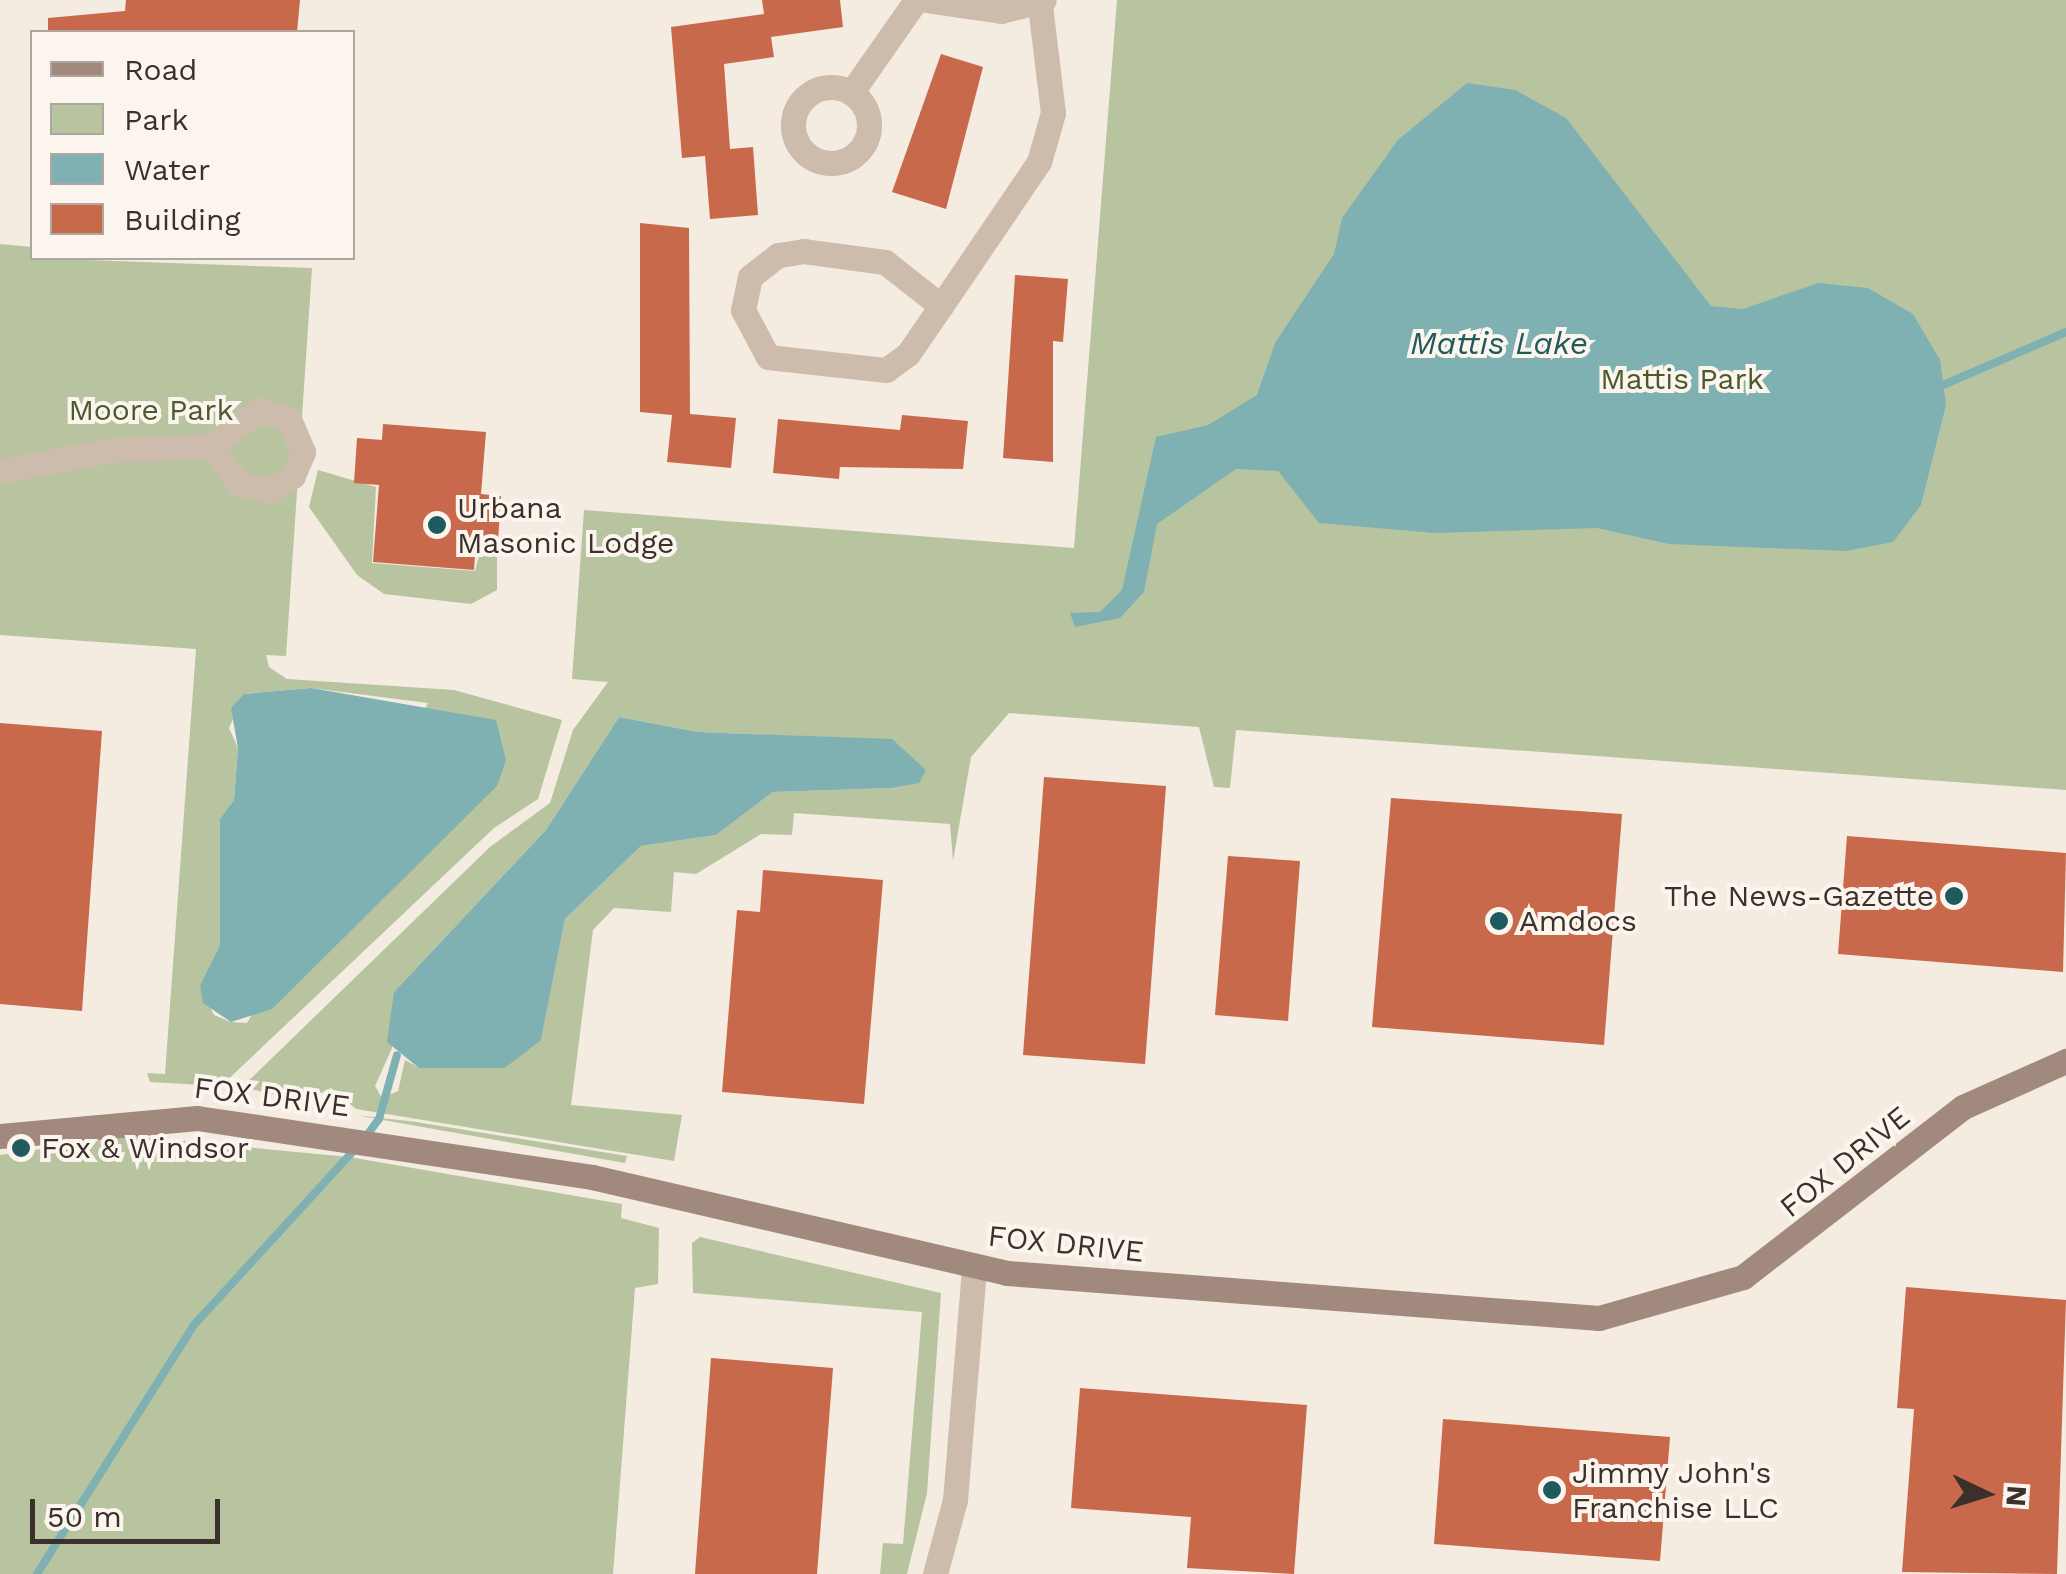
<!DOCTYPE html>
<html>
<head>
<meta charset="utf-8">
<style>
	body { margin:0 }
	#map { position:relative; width:2066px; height:1574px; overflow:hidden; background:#f4ebe1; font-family:"Work Sans",sans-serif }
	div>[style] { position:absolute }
	.green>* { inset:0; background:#b8c4a0 }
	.water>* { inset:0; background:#7fb0b2 }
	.stream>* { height:8px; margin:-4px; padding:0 4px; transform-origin:4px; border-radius:4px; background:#7fb0b2 }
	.building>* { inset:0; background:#c8694b }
	.street>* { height:25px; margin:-12.5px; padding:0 12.5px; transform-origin:12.5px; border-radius:12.5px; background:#cdbbac }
	.street>.ring { margin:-12.5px; padding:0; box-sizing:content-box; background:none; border:25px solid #cdbbac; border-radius:50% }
	.secondary>* { height:25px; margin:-12.5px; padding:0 12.5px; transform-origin:12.5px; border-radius:12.5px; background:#a18a7d }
	.dots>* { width:28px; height:28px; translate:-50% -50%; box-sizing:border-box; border:5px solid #fbf5ee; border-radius:50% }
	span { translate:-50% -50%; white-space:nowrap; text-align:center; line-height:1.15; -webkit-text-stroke:8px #fbf5ee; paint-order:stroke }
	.park-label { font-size:30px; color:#4a5a2e }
	.poi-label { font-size:30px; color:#3b302b }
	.left { translate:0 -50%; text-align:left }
	.right { translate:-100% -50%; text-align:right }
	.street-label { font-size:30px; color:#3b302b }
	.water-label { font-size:32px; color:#1f5a5e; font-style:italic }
	.legend { position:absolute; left:30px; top:30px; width:325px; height:230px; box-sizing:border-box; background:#fbf5ee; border:2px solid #aea6a0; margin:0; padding:12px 18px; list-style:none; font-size:30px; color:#3b302b }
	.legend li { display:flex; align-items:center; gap:20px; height:50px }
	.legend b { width:50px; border:2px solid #aea6a0 }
	.north { position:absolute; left:1936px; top:1444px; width:100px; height:100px; -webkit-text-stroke:8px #fbf5ee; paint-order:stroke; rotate:94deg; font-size:28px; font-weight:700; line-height:40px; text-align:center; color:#3b302b }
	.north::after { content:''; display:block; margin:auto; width:35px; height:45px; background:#3b302b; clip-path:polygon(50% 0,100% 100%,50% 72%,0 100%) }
	.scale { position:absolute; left:30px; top:1499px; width:190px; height:45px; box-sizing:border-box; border:5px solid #3b302b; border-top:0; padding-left:12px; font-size:30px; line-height:35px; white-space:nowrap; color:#3b302b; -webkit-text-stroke:8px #fbf5ee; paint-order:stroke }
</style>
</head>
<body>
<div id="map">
	<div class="green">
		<i style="clip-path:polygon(evenodd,1117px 0,2066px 0,2066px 790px,1236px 730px,1230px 788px,1214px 787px,1199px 727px,1009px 713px,971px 757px,953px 861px,950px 824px,794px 813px,792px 835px,761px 834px,696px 874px,674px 872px,671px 912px,614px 908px,593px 930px,571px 1105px,682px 1115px,674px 1161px,356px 1109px,331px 1088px,304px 1101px,242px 1087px,490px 847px,550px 803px,573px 730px,608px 682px,572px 679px,584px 510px,1074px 548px,1117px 0,619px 717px,698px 732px,854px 738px,891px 788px,773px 792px,716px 835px,641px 846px,565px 919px,541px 1039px,505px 1068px,420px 1068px,405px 1060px,398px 1091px,382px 1098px,375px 1086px,392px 1048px,394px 992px,546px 830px,619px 717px)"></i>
		<i style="clip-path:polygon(evenodd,0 244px,32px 247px,32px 258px,312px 268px,286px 656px,266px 655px,269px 667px,287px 679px,454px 690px,562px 720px,538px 799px,494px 828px,221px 1086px,150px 1082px,147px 1073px,165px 1074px,196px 649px,0 635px,0 244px,311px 688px,428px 703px,247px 1023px,231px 1022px,214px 1015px,200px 985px,220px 945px,220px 820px,234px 800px,238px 748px,229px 728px,244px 694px,311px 688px)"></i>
		<i style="clip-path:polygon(318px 470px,376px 487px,372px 563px,475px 571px,479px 556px,497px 556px,497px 590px,471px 604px,384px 594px,357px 575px,309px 507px)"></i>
		<i style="clip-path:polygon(355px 1115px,416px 1122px,627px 1156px,625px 1163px)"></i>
		<i style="clip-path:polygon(130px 1136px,349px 1157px,622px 1204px,621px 1218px,659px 1228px,658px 1284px,635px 1288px,613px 1574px,0 1574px,0 1155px)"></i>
		<i style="clip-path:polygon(700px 1237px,941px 1293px,927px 1493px,907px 1574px,880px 1574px,883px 1543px,903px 1544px,922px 1312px,693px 1293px,692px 1243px)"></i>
	</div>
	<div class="water">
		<i style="clip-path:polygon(1467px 83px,1515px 90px,1566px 118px,1711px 306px,1743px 309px,1818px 283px,1868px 288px,1913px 314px,1940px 360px,1946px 405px,1921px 505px,1893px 542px,1846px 551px,1669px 544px,1597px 528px,1435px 533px,1319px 523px,1278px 471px,1236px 469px,1157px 524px,1144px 592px,1120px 618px,1075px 627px,1070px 613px,1100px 612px,1122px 590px,1156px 437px,1208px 425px,1257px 395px,1275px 343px,1334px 254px,1342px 218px,1398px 140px)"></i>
		<i style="clip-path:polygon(311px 688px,496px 720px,506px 760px,497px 786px,272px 1009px,231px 1022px,203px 1003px,200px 985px,220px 945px,220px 819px,234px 800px,238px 748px,231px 708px,244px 694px)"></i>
		<i style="clip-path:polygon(619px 717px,698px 732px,892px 739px,926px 770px,919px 783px,891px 788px,773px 792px,716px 835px,641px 846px,565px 919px,541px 1040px,505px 1068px,419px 1068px,387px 1042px,394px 992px,546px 830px)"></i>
	</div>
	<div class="stream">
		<i style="left:1943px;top:385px;width:134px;rotate:-23.3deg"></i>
		<i style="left:365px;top:1138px;width:24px;rotate:-54deg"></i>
		<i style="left:379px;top:1119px;width:66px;rotate:-74.3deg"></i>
		<i style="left:37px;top:1574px;width:293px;rotate:-57.8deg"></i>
		<i style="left:193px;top:1326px;width:241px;rotate:-47.5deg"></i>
	</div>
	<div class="building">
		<i style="clip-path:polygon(126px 0,300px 0,297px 32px,48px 32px,48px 18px,125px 11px)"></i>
		<i style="clip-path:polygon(762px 0,840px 0,843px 27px,771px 37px,774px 57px,724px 64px,730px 149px,753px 147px,758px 215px,710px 219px,705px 156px,682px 158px,671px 27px,764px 14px)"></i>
		<i style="clip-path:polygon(941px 54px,983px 67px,946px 209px,892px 192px)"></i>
		<i style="clip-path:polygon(640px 223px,689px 228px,690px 414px,736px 418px,731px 468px,667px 462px,672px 415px,640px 412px)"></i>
		<i style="clip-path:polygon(1015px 275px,1068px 279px,1063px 342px,1053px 341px,1053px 462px,1003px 458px)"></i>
		<i style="clip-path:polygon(902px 415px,968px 421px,963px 469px,840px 467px,839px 479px,773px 473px,778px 419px,900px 430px)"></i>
		<i style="clip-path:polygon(383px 424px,486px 432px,481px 494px,501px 496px,497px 556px,475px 555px,474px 570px,373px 562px,379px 485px,354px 483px,357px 438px,382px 440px)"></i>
		<i style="clip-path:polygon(0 723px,102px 731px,82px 1011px,0 1004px)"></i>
		<i style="clip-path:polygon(1044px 777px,1166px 786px,1145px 1064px,1023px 1055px)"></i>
		<i style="clip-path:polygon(1391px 798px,1622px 814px,1604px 1045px,1372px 1027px)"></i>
		<i style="clip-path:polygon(1847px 836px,2066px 853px,2063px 972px,1838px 954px)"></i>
		<i style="clip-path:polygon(1228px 856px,1300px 861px,1288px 1021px,1215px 1015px)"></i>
		<i style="clip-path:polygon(763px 870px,883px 880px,864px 1104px,722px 1092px,737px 910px,760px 912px)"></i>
		<i style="clip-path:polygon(1906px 1287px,2066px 1300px,2057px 1574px,1902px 1572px,1914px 1409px,1897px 1408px)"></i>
		<i style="clip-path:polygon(711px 1358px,833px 1368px,817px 1574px,695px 1574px)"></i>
		<i style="clip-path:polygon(1080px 1388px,1307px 1405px,1294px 1574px,1187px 1568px,1191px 1517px,1071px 1508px)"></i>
		<i style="clip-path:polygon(1443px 1419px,1670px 1437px,1660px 1561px,1434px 1544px)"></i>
	</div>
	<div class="street">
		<i style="left:925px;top:0;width:77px;rotate:8.2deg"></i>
		<i style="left:1001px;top:11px;width:44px;rotate:-14.3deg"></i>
		<i class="ring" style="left:793px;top:87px;width:51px;height:51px"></i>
		<i style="left:851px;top:93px;width:113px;rotate:-55deg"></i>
		<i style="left:941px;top:306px;width:71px;rotate:-141.8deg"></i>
		<i style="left:885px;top:262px;width:82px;rotate:-172.3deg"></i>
		<i style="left:804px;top:251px;width:26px;rotate:171deg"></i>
		<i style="left:778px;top:255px;width:36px;rotate:142deg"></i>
		<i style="left:750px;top:277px;width:34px;rotate:102deg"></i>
		<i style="left:743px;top:310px;width:53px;rotate:62deg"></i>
		<i style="left:768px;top:357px;width:119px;rotate:6.3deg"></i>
		<i style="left:886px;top:370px;width:27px;rotate:-36deg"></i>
		<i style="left:908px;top:354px;width:58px;rotate:-55.5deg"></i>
		<i style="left:941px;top:306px;width:174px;rotate:-55.8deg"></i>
		<i style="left:1039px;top:162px;width:51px;rotate:-74.1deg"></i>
		<i style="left:1053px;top:113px;width:109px;rotate:-96.9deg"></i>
		<i style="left:260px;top:410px;width:30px;rotate:17deg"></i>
		<i style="left:289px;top:419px;width:36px;rotate:67deg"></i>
		<i style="left:303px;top:452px;width:26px;rotate:113deg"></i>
		<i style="left:293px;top:476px;width:27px;rotate:147deg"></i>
		<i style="left:270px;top:491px;width:33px;rotate:-166deg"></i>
		<i style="left:238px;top:483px;width:46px;rotate:-126.1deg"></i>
		<i style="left:211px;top:446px;width:61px;rotate:-36.3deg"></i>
		<i style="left:0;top:471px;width:114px;rotate:-10.6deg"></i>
		<i style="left:112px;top:450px;width:99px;rotate:-2.3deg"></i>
		<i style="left:935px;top:1574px;width:77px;rotate:-74.9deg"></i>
		<i style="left:955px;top:1500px;width:233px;rotate:-85.3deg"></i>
	</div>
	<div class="secondary">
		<i style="left:0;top:1136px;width:198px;rotate:-5.2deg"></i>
		<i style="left:197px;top:1118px;width:399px;rotate:8.5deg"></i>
		<i style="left:592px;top:1177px;width:426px;rotate:13deg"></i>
		<i style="left:1007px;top:1273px;width:594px;rotate:4.35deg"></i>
		<i style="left:1599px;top:1318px;width:150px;rotate:-15.9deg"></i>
		<i style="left:1743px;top:1277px;width:278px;rotate:-37.7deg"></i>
		<i style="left:1963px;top:1107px;width:113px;rotate:-24.1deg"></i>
	</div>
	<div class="dots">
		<i style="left:437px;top:525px;background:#1f5a5e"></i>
		<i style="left:1954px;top:896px;background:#1f5a5e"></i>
		<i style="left:1499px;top:921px;background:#1f5a5e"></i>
		<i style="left:21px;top:1148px;background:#1f5a5e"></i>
		<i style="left:1552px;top:1490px;background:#1f5a5e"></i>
	</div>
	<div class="park-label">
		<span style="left:1682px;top:379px">Mattis Park</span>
		<span style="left:151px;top:410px">Moore Park</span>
	</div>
	<div class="poi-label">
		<span class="left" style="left:457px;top:525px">Urbana<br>Masonic Lodge</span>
		<span class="right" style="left:1934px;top:896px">The News-Gazette</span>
		<span class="left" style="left:1519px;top:921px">Amdocs</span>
		<span class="left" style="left:41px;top:1148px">Fox &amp; Windsor</span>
		<span class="left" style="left:1572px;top:1490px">Jimmy John's<br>Franchise LLC</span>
	</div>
	<div class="street-label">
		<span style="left:272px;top:1097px;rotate:7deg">FOX DRIVE</span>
		<span style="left:1845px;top:1162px;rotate:-39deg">FOX DRIVE</span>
		<span style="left:1066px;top:1244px;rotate:6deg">FOX DRIVE</span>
	</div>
	<div class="water-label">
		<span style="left:1499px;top:343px">Mattis Lake</span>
	</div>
	<ul class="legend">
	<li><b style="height:12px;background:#a18a7d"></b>Road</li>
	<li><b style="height:28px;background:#b8c4a0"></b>Park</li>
	<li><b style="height:28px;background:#7fb0b2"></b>Water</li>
	<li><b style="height:28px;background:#c8694b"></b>Building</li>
	</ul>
	<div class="north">N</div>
	<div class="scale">50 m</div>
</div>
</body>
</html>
